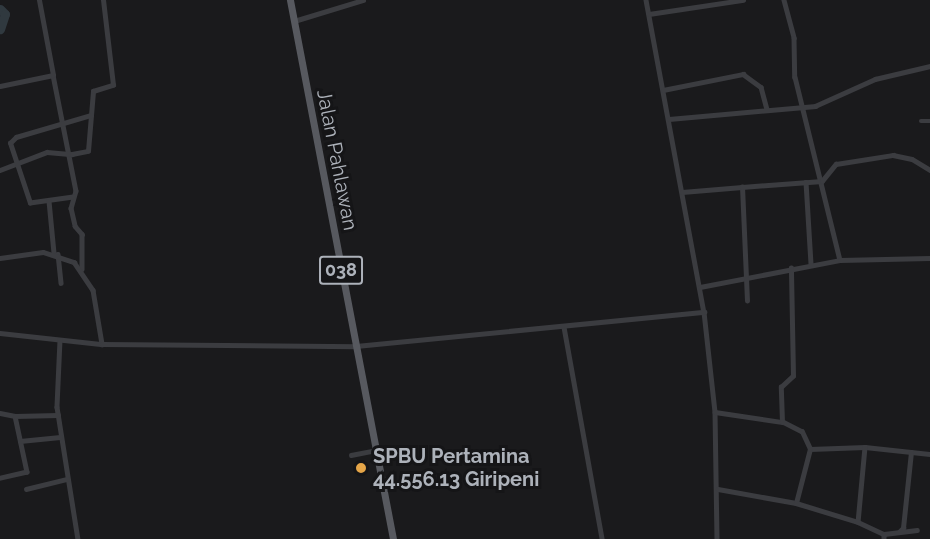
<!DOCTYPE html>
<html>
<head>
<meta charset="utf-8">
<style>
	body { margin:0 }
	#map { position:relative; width:930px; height:539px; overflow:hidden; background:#1a1a1c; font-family:Raleway,sans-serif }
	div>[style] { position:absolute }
	.river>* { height:9px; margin:-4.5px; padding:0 4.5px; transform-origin:4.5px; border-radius:4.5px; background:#30393f }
	.street>* { height:4.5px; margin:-2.25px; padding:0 2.25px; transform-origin:2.25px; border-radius:2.25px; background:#3b3c40 }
	.primary>* { height:7px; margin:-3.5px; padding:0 3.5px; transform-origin:3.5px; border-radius:3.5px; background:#57595f }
	.dots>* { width:16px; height:16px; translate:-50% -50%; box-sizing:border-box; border:3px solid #151517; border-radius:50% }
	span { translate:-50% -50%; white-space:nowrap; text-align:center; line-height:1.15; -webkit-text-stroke:6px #151517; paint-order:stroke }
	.shield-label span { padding:2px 4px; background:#151517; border:2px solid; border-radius:4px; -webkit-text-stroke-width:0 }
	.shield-label { font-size:18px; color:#adb2ba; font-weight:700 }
	.street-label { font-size:20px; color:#adb2ba }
	.poi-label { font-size:20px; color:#adb2ba; font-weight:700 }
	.left { translate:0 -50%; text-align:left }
</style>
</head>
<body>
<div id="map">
	<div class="river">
		<i style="left:0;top:9px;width:7px;rotate:45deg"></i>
		<i style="left:5px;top:14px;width:16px;rotate:108deg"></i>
	</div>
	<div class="street">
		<i style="left:646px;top:0;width:317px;rotate:79.5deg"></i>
		<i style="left:704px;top:312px;width:101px;rotate:83.7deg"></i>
		<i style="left:715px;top:412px;width:127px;rotate:89.1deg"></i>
		<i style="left:784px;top:0;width:39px;rotate:75deg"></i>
		<i style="left:794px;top:38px;width:39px;rotate:89deg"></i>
		<i style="left:795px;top:77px;width:188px;rotate:76.2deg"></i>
		<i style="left:649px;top:14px;width:95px;rotate:-8.5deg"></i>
		<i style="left:294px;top:21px;width:72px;rotate:-16.9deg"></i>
		<i style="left:53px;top:75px;width:118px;rotate:78.8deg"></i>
		<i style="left:76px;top:191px;width:18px;rotate:106deg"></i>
		<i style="left:71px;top:208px;width:18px;rotate:77deg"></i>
		<i style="left:75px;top:226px;width:11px;rotate:49deg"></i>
		<i style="left:82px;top:234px;width:35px;rotate:90deg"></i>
		<i style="left:0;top:86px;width:54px;rotate:-11.7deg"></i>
		<i style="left:53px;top:75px;width:76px;rotate:-100.6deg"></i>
		<i style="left:663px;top:90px;width:82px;rotate:-11.3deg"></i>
		<i style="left:743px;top:74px;width:22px;rotate:36deg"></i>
		<i style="left:761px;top:87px;width:23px;rotate:75deg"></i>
		<i style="left:669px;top:119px;width:147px;rotate:-5.1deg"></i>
		<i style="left:815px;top:106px;width:66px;rotate:-24.2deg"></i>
		<i style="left:875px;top:79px;width:57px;rotate:-13.3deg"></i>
		<i style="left:921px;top:121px;width:9px"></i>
		<i style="left:0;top:170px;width:50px;rotate:-21deg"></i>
		<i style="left:47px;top:152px;width:25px;rotate:5deg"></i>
		<i style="left:72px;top:154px;width:16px;rotate:-11deg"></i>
		<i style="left:88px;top:151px;width:60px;rotate:-85.2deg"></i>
		<i style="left:93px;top:91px;width:21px;rotate:-17deg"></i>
		<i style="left:113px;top:85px;width:86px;rotate:-96.7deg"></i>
		<i style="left:806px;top:182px;width:82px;rotate:86.5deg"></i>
		<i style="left:682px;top:192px;width:60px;rotate:-4.8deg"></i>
		<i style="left:73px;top:197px;width:43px;rotate:172.1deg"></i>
		<i style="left:30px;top:203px;width:63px;rotate:-108.4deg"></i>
		<i style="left:10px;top:143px;width:8px;rotate:-45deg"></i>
		<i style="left:16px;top:137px;width:78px;rotate:-16.3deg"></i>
		<i style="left:49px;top:201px;width:52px;rotate:84.5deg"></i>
		<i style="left:58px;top:254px;width:29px;rotate:84deg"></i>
		<i style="left:0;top:258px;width:43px;rotate:-7.9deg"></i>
		<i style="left:43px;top:252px;width:33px;rotate:18deg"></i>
		<i style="left:74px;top:262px;width:34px;rotate:56deg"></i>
		<i style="left:93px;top:290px;width:55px;rotate:80.5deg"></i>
		<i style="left:700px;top:287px;width:143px;rotate:-10.9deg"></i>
		<i style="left:840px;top:260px;width:90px;rotate:-1.3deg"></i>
		<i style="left:747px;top:301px;width:114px;rotate:-92.5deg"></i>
		<i style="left:742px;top:187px;width:80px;rotate:-4.3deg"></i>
		<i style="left:822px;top:181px;width:22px;rotate:-51deg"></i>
		<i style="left:836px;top:164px;width:58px;rotate:-9deg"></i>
		<i style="left:893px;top:155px;width:19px;rotate:12deg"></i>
		<i style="left:912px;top:159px;width:21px;rotate:31deg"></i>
		<i style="left:564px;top:327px;width:215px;rotate:79.8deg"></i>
		<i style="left:0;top:333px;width:103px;rotate:6.2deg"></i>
		<i style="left:102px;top:344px;width:254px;rotate:0.5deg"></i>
		<i style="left:356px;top:346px;width:350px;rotate:-5.6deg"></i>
		<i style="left:60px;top:340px;width:67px;rotate:92.6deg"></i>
		<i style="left:57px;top:407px;width:134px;rotate:81deg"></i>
		<i style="left:715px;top:412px;width:68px;rotate:8.5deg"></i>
		<i style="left:782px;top:422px;width:35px;rotate:-92deg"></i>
		<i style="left:781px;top:387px;width:16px;rotate:-43deg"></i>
		<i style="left:793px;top:376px;width:108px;rotate:-91.1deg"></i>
		<i style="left:0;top:413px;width:15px;rotate:11deg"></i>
		<i style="left:15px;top:416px;width:57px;rotate:77.9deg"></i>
		<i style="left:27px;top:472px;width:28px;rotate:167deg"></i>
		<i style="left:15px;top:416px;width:43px;rotate:-1.3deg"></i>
		<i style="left:20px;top:441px;width:40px;rotate:-5.7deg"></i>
		<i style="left:865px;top:447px;width:65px;rotate:6.1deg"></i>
		<i style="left:810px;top:449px;width:55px;rotate:-2.1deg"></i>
		<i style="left:865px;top:447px;width:75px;rotate:95.3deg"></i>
		<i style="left:858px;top:522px;width:29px;rotate:25deg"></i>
		<i style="left:884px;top:534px;width:5px;rotate:90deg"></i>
		<i style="left:351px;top:455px;width:25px;rotate:-11deg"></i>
		<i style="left:26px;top:489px;width:42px;rotate:-13.7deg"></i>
		<i style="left:718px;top:489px;width:79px;rotate:10.2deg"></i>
		<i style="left:796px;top:503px;width:56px;rotate:-75.5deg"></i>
		<i style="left:810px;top:449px;width:19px;rotate:-115deg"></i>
		<i style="left:802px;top:432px;width:22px;rotate:-153deg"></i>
		<i style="left:796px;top:503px;width:65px;rotate:17deg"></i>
		<i style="left:899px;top:532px;width:6px;rotate:-45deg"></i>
		<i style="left:903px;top:528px;width:76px;rotate:-84deg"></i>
		<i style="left:884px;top:534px;width:33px;rotate:-7deg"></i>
	</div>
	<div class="primary">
		<i style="left:290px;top:0;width:549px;rotate:79.18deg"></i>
	</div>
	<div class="dots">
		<i style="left:361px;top:468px;background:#e5a548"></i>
	</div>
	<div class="shield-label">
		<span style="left:341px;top:270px">038</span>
	</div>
	<div class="street-label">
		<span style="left:337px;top:160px;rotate:79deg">Jalan Pahlawan</span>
	</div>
	<div class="poi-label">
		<span class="left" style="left:373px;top:468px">SPBU Pertamina<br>44.556.13 Giripeni</span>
	</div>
</div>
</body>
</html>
